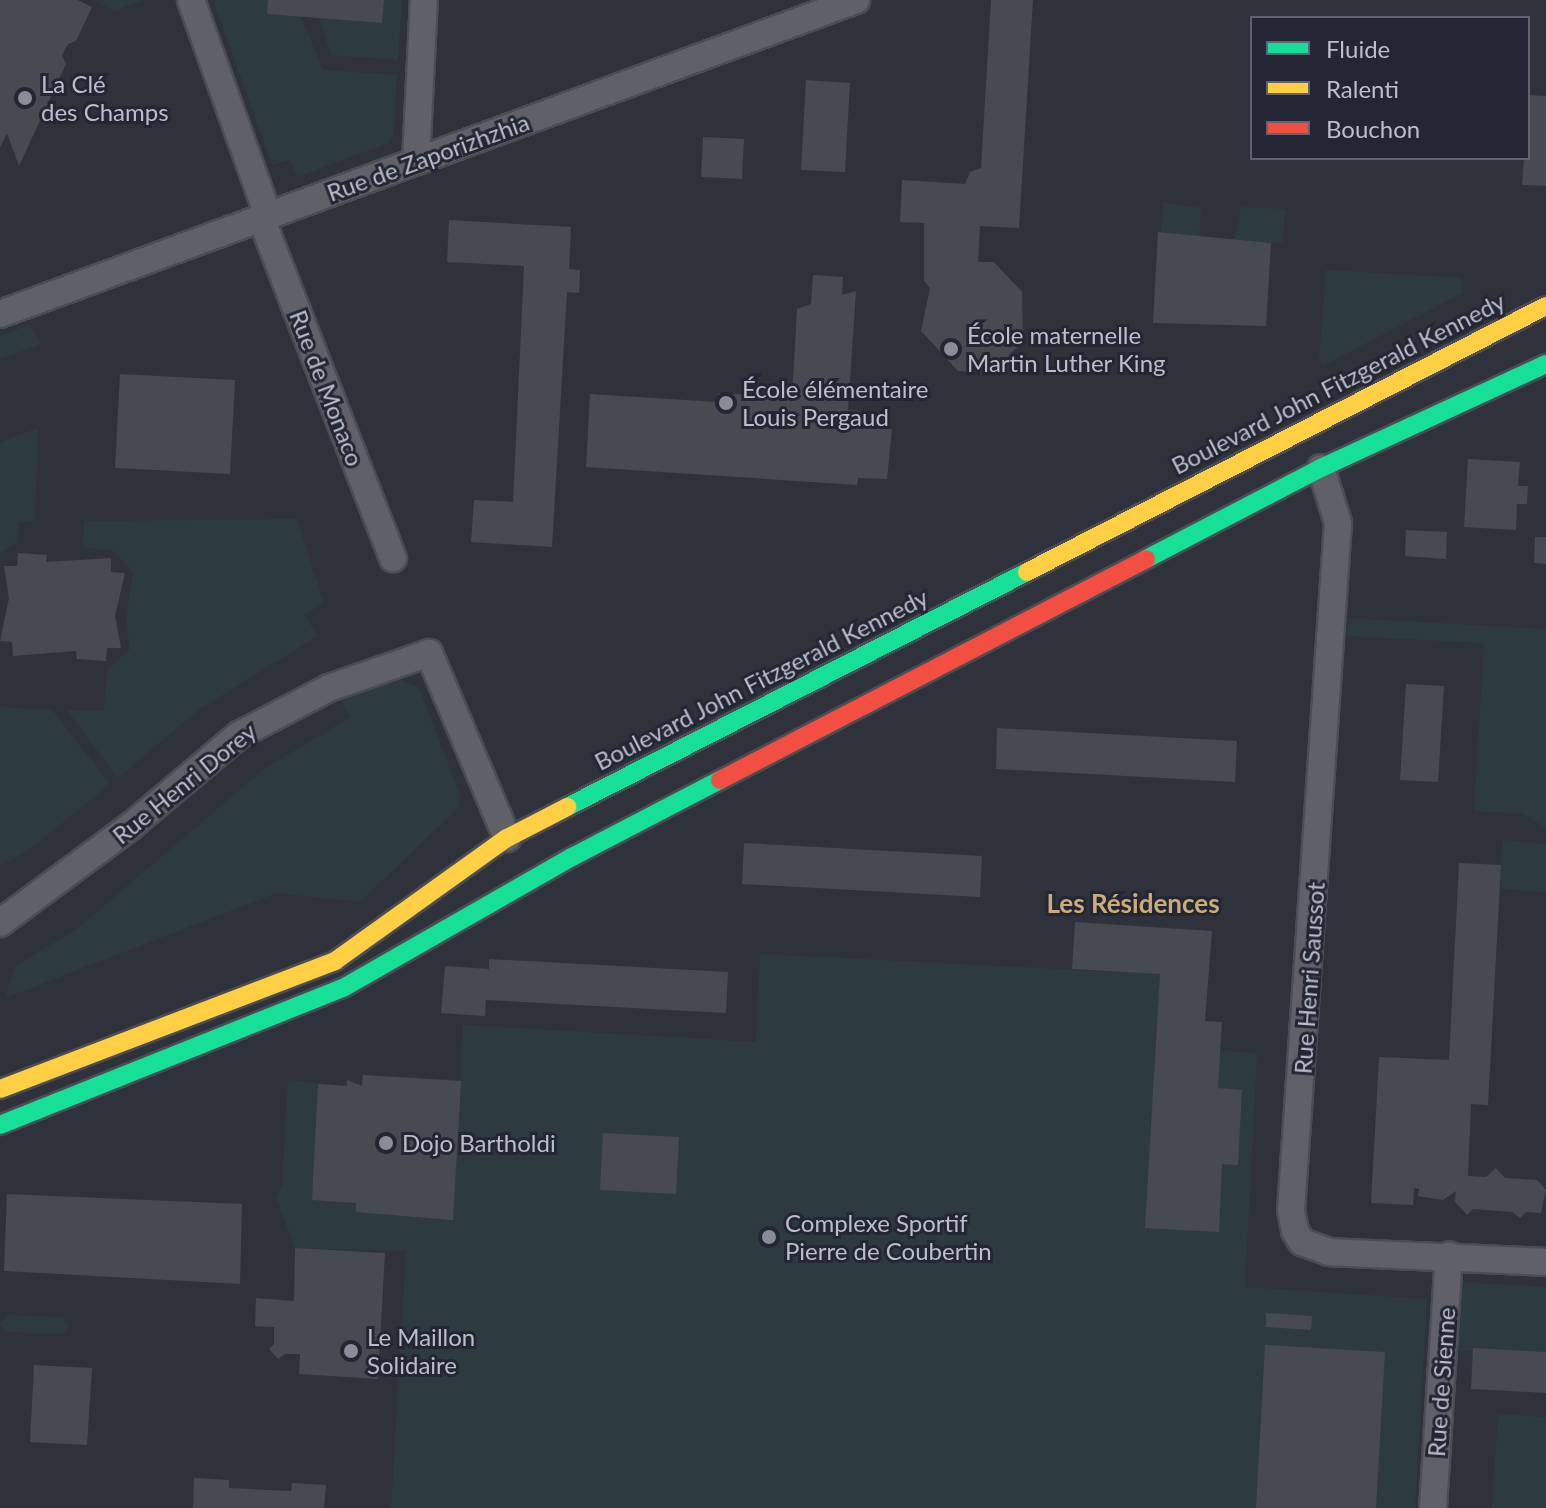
<!DOCTYPE html>
<html>
<head>
<meta charset="utf-8">
<style>
	body { margin:0 }
	#map { position:relative; width:1546px; height:1508px; overflow:hidden; background:#2f323b; font-family:Lato,sans-serif }
	div>[style] { position:absolute }
	.green>* { inset:0; background:#2d3b41 }
	.building>* { inset:0; background:#484a52 }
	.roads { filter:drop-shadow(2px 0 #4b4d54) drop-shadow(-2px 0 #4b4d54) drop-shadow(0 2px #4b4d54) drop-shadow(0 -2px #4b4d54) }
	.street>* { height:26px; margin:-13px; padding:0 13px; transform-origin:13px; border-radius:13px; background:#606168 }
	.fast>* { height:18px; margin:-9px; padding:0 9px; transform-origin:9px; border-radius:9px; background:#16e098 }
	.slow>* { height:18px; margin:-9px; padding:0 9px; transform-origin:9px; border-radius:9px; background:#ffcf43 }
	.jam>* { height:18px; margin:-9px; padding:0 9px; transform-origin:9px; border-radius:9px; background:#f24e42 }
	.dots>* { width:22px; height:22px; translate:-50% -50%; box-sizing:border-box; border:4px solid #232735; border-radius:50% }
	span { translate:-50% -50%; white-space:nowrap; text-align:center; line-height:1.15; -webkit-text-stroke:6px #232735; paint-order:stroke }
	.poi-label { font-size:24px; color:#bbbeca }
	.left { translate:0 -50%; text-align:left }
	.street-label { font-size:24px; color:#bbbeca }
	.neighbourhood-label { font-size:26px; color:#cbac75; font-weight:700 }
	.legend { position:absolute; left:1250px; top:16px; width:280px; height:144px; box-sizing:border-box; background:#232735; border:2px solid #606371; margin:0; padding:10px 14px; list-style:none; font-size:24px; color:#bbbeca }
	.legend li { display:flex; align-items:center; gap:16px; height:40px }
	.legend b { width:40px; border:2px solid #606371 }
</style>
</head>
<body>
<div id="map">
	<div class="green">
		<i style="clip-path:polygon(92px 0,142px 0,115px 11px)"></i>
		<i style="clip-path:polygon(213px 0,268px 0,301px 17px,323px 70px,397px 75px,393px 136px,388px 143px,297px 177px,290px 160px,272px 165px)"></i>
		<i style="clip-path:polygon(384px 0,402px 0,398px 60px,331px 55px,319px 18px,381px 23px)"></i>
		<i style="clip-path:polygon(1163px 202px,1201px 208px,1199px 239px,1161px 232px)"></i>
		<i style="clip-path:polygon(1241px 207px,1285px 209px,1283px 243px,1234px 241px)"></i>
		<i style="clip-path:polygon(1326px 270px,1462px 278px,1463px 293px,1324px 365px,1319px 360px)"></i>
		<i style="clip-path:polygon(30px 324px,41px 344px,0 359px,0 336px)"></i>
		<i style="clip-path:polygon(38px 428px,35px 521px,19px 522px,17px 542px,0 553px,0 442px)"></i>
		<i style="clip-path:polygon(297px 519px,324px 603px,304px 615px,318px 636px,198px 710px,118px 778px,67px 710px,104px 710px,107px 670px,130px 649px,126px 619px,133px 572px,112px 550px,83px 548px,84px 521px)"></i>
		<i style="clip-path:polygon(1348px 618px,1546px 629px,1546px 828px,1524px 814px,1474px 811px,1484px 643px,1346px 636px)"></i>
		<i style="clip-path:polygon(397px 678px,419px 688px,460px 795px,459px 807px,360px 902px,277px 893px,5px 998px,15px 966px,77px 929px,264px 769px,351px 717px,341px 700px)"></i>
		<i style="clip-path:polygon(0 707px,52px 710px,110px 784px,29px 850px,0 866px)"></i>
		<i style="clip-path:polygon(1503px 840px,1546px 844px,1546px 892px,1500px 889px)"></i>
		<i style="clip-path:polygon(760px 954px,1160px 974px,1156px 1046px,1257px 1053px,1245px 1287px,1427px 1299px,1415px 1508px,391px 1508px,406px 1251px,295px 1248px,276px 1197px,282px 1188px,288px 1080px,346px 1086px,347px 1080px,353px 1086px,362px 1086px,363px 1075px,461px 1080px,463px 1025px,756px 1042px)"></i>
		<i style="clip-path:polygon(1456px 1282px,1546px 1287px,1546px 1352px,1453px 1351px)"></i>
		<i style="clip-path:polygon(7px 1315px,62px 1317px,69px 1326px,63px 1334px,4px 1332px,0 1324px)"></i>
		<i style="clip-path:polygon(1498px 1414px,1546px 1417px,1546px 1508px,1492px 1508px)"></i>
	</div>
	<div class="building">
		<i style="clip-path:polygon(0 0,77px 0,92px 7px,76px 41px,68px 44px,62px 55px,66px 64px,19px 166px,7px 133px,0 148px)"></i>
		<i style="clip-path:polygon(268px 0,384px 0,382px 23px,267px 14px)"></i>
		<i style="clip-path:polygon(991px 0,1033px 0,1019px 228px,980px 226px,978px 262px,994px 262px,1022px 292px,1023px 342px,1009px 355px,1008px 373px,958px 371px,921px 331px,930px 288px,924px 281px,924px 223px,900px 222px,902px 180px,965px 184px,970px 172px,981px 168px)"></i>
		<i style="clip-path:polygon(806px 80px,850px 83px,845px 172px,801px 170px)"></i>
		<i style="clip-path:polygon(1528px 95px,1546px 96px,1546px 186px,1522px 185px,1524px 158px,1528px 158px)"></i>
		<i style="clip-path:polygon(703px 137px,744px 139px,742px 179px,701px 177px)"></i>
		<i style="clip-path:polygon(449px 220px,571px 227px,569px 269px,580px 270px,579px 293px,567px 292px,552px 547px,471px 542px,474px 500px,513px 502px,524px 266px,447px 262px)"></i>
		<i style="clip-path:polygon(1158px 232px,1271px 243px,1266px 326px,1153px 323px)"></i>
		<i style="clip-path:polygon(813px 275px,843px 277px,842px 295px,856px 291px,848px 410px,862px 411px,860px 428px,892px 429px,887px 479px,858px 478px,857px 485px,586px 467px,590px 394px,718px 402px,718px 393px,792px 398px,797px 309px,811px 304px)"></i>
		<i style="clip-path:polygon(120px 374px,235px 380px,230px 474px,115px 468px)"></i>
		<i style="clip-path:polygon(1468px 459px,1520px 462px,1518px 486px,1528px 486px,1527px 504px,1517px 504px,1516px 530px,1464px 527px)"></i>
		<i style="clip-path:polygon(1406px 530px,1447px 532px,1446px 559px,1405px 556px)"></i>
		<i style="clip-path:polygon(1535px 537px,1546px 537px,1546px 564px,1534px 563px)"></i>
		<i style="clip-path:polygon(18px 553px,47px 555px,46px 562px,111px 558px,111px 572px,125px 573px,115px 616px,121px 648px,107px 648px,106px 661px,77px 659px,76px 651px,13px 656px,12px 642px,0 641px,9px 598px,4px 566px,17px 566px)"></i>
		<i style="clip-path:polygon(1406px 684px,1444px 686px,1438px 782px,1400px 780px)"></i>
		<i style="clip-path:polygon(997px 728px,1237px 741px,1235px 782px,996px 769px)"></i>
		<i style="clip-path:polygon(744px 843px,982px 856px,980px 897px,742px 884px)"></i>
		<i style="clip-path:polygon(1459px 863px,1501px 865px,1488px 1105px,1471px 1104px,1468px 1176px,1486px 1177px,1496px 1168px,1505px 1178px,1537px 1180px,1546px 1190px,1541px 1213px,1526px 1212px,1520px 1218px,1512px 1212px,1473px 1209px,1467px 1215px,1455px 1202px,1456px 1191px,1443px 1200px,1418px 1196px,1419px 1189px,1414px 1188px,1413px 1205px,1371px 1203px,1379px 1057px,1449px 1060px)"></i>
		<i style="clip-path:polygon(1075px 922px,1212px 931px,1205px 1021px,1222px 1022px,1218px 1088px,1242px 1090px,1238px 1165px,1222px 1164px,1219px 1232px,1145px 1228px,1160px 974px,1072px 969px)"></i>
		<i style="clip-path:polygon(489px 959px,728px 972px,726px 1013px,486px 1000px,485px 1016px,441px 1013px,445px 966px,489px 969px)"></i>
		<i style="clip-path:polygon(363px 1075px,461px 1081px,453px 1220px,356px 1212px,356px 1203px,312px 1200px,318px 1084px,347px 1086px,347px 1080px,362px 1086px)"></i>
		<i style="clip-path:polygon(603px 1133px,679px 1137px,676px 1194px,600px 1190px)"></i>
		<i style="clip-path:polygon(7px 1194px,242px 1204px,240px 1284px,4px 1271px)"></i>
		<i style="clip-path:polygon(295px 1248px,385px 1253px,378px 1379px,299px 1374px,300px 1354px,285px 1354px,278px 1359px,269px 1349px,274px 1344px,274px 1327px,255px 1326px,256px 1298px,294px 1301px)"></i>
		<i style="clip-path:polygon(1266px 1313px,1312px 1316px,1311px 1330px,1266px 1327px)"></i>
		<i style="clip-path:polygon(1265px 1345px,1385px 1352px,1376px 1508px,1256px 1508px)"></i>
		<i style="clip-path:polygon(1473px 1348px,1546px 1352px,1546px 1393px,1471px 1389px)"></i>
		<i style="clip-path:polygon(34px 1365px,92px 1368px,87px 1445px,30px 1442px)"></i>
		<i style="clip-path:polygon(194px 1478px,229px 1480px,229px 1488px,291px 1491px,292px 1483px,326px 1485px,324px 1508px,193px 1508px)"></i>
	</div>
	<div class="roads">
		<div class="street">
			<i style="left:191px;top:0;width:228px;rotate:70.3deg"></i>
			<i style="left:416px;top:161px;width:161px;rotate:-87.2deg"></i>
			<i style="left:261px;top:218px;width:365px;rotate:68.8deg"></i>
			<i style="left:0;top:314px;width:912px;rotate:-20.14deg"></i>
			<i style="left:1321px;top:468px;width:58px;rotate:72.8deg"></i>
			<i style="left:1338px;top:523px;width:689px;rotate:93.91deg"></i>
			<i style="left:1291px;top:1210px;width:21px;rotate:79deg"></i>
			<i style="left:1295px;top:1231px;width:13px;rotate:58deg"></i>
			<i style="left:1302px;top:1242px;width:29px;rotate:20deg"></i>
			<i style="left:1329px;top:1252px;width:217px;rotate:2.6deg"></i>
			<i style="left:0;top:923px;width:163px;rotate:-36.5deg"></i>
			<i style="left:131px;top:826px;width:141px;rotate:-40.1deg"></i>
			<i style="left:239px;top:735px;width:102px;rotate:-27.6deg"></i>
			<i style="left:329px;top:688px;width:106px;rotate:-19.3deg"></i>
			<i style="left:429px;top:653px;width:201px;rotate:67.1deg"></i>
			<i style="left:1433px;top:1508px;width:253px;rotate:-86.4deg"></i>
		</div>
		<div class="fast">
			<i style="left:1146px;top:559px;width:197px;rotate:-27.5deg"></i>
			<i style="left:1321px;top:468px;width:248px;rotate:-24.8deg"></i>
			<i style="left:567px;top:807px;width:517px;rotate:-27.06deg"></i>
			<i style="left:0;top:1125px;width:369px;rotate:-21.8deg"></i>
			<i style="left:343px;top:988px;width:264px;rotate:-29.8deg"></i>
			<i style="left:572px;top:857px;width:167px;rotate:-27.5deg"></i>
		</div>
		<div class="slow">
			<i style="left:1027px;top:572px;width:583px;rotate:-27.14deg"></i>
			<i style="left:0;top:1089px;width:359px;rotate:-20.9deg"></i>
			<i style="left:335px;top:961px;width:211px;rotate:-35.6deg"></i>
			<i style="left:507px;top:838px;width:68px;rotate:-27.3deg"></i>
		</div>
		<div class="jam">
			<i style="left:720px;top:780px;width:480px;rotate:-27.4deg"></i>
		</div>
	</div>
	<div class="dots">
		<i style="left:25px;top:98px;background:#8a8d98"></i>
		<i style="left:951px;top:349px;background:#8a8d98"></i>
		<i style="left:726px;top:403px;background:#8a8d98"></i>
		<i style="left:386px;top:1143px;background:#8a8d98"></i>
		<i style="left:769px;top:1237px;background:#8a8d98"></i>
		<i style="left:351px;top:1351px;background:#8a8d98"></i>
	</div>
	<div class="poi-label">
		<span class="left" style="left:41px;top:98px">La Clé<br>des Champs</span>
		<span class="left" style="left:967px;top:349px">École maternelle<br>Martin Luther King</span>
		<span class="left" style="left:742px;top:403px">École élémentaire<br>Louis Pergaud</span>
		<span class="left" style="left:402px;top:1143px">Dojo Bartholdi</span>
		<span class="left" style="left:785px;top:1237px">Complexe Sportif<br>Pierre de Coubertin</span>
		<span class="left" style="left:367px;top:1351px">Le Maillon<br>Solidaire</span>
	</div>
	<div class="street-label">
		<span style="left:428px;top:157px;rotate:-20deg">Rue de Zaporizhzhia</span>
		<span style="left:1338px;top:383px;rotate:-27deg">Boulevard John Fitzgerald Kennedy</span>
		<span style="left:327px;top:388px;rotate:69deg">Rue de Monaco</span>
		<span style="left:761px;top:679px;rotate:-27deg">Boulevard John Fitzgerald Kennedy</span>
		<span style="left:184px;top:783px;rotate:-39deg">Rue Henri Dorey</span>
		<span style="left:1309px;top:978px;rotate:-86deg">Rue Henri Saussot</span>
		<span style="left:1441px;top:1382px;rotate:-86deg">Rue de Sienne</span>
	</div>
	<div class="neighbourhood-label">
		<span style="left:1133px;top:904px">Les Résidences</span>
	</div>
	<ul class="legend">
	<li><b style="height:10px;background:#16e098"></b>Fluide</li>
	<li><b style="height:10px;background:#ffcf43"></b>Ralenti</li>
	<li><b style="height:10px;background:#f24e42"></b>Bouchon</li>
	</ul>
</div>
</body>
</html>
